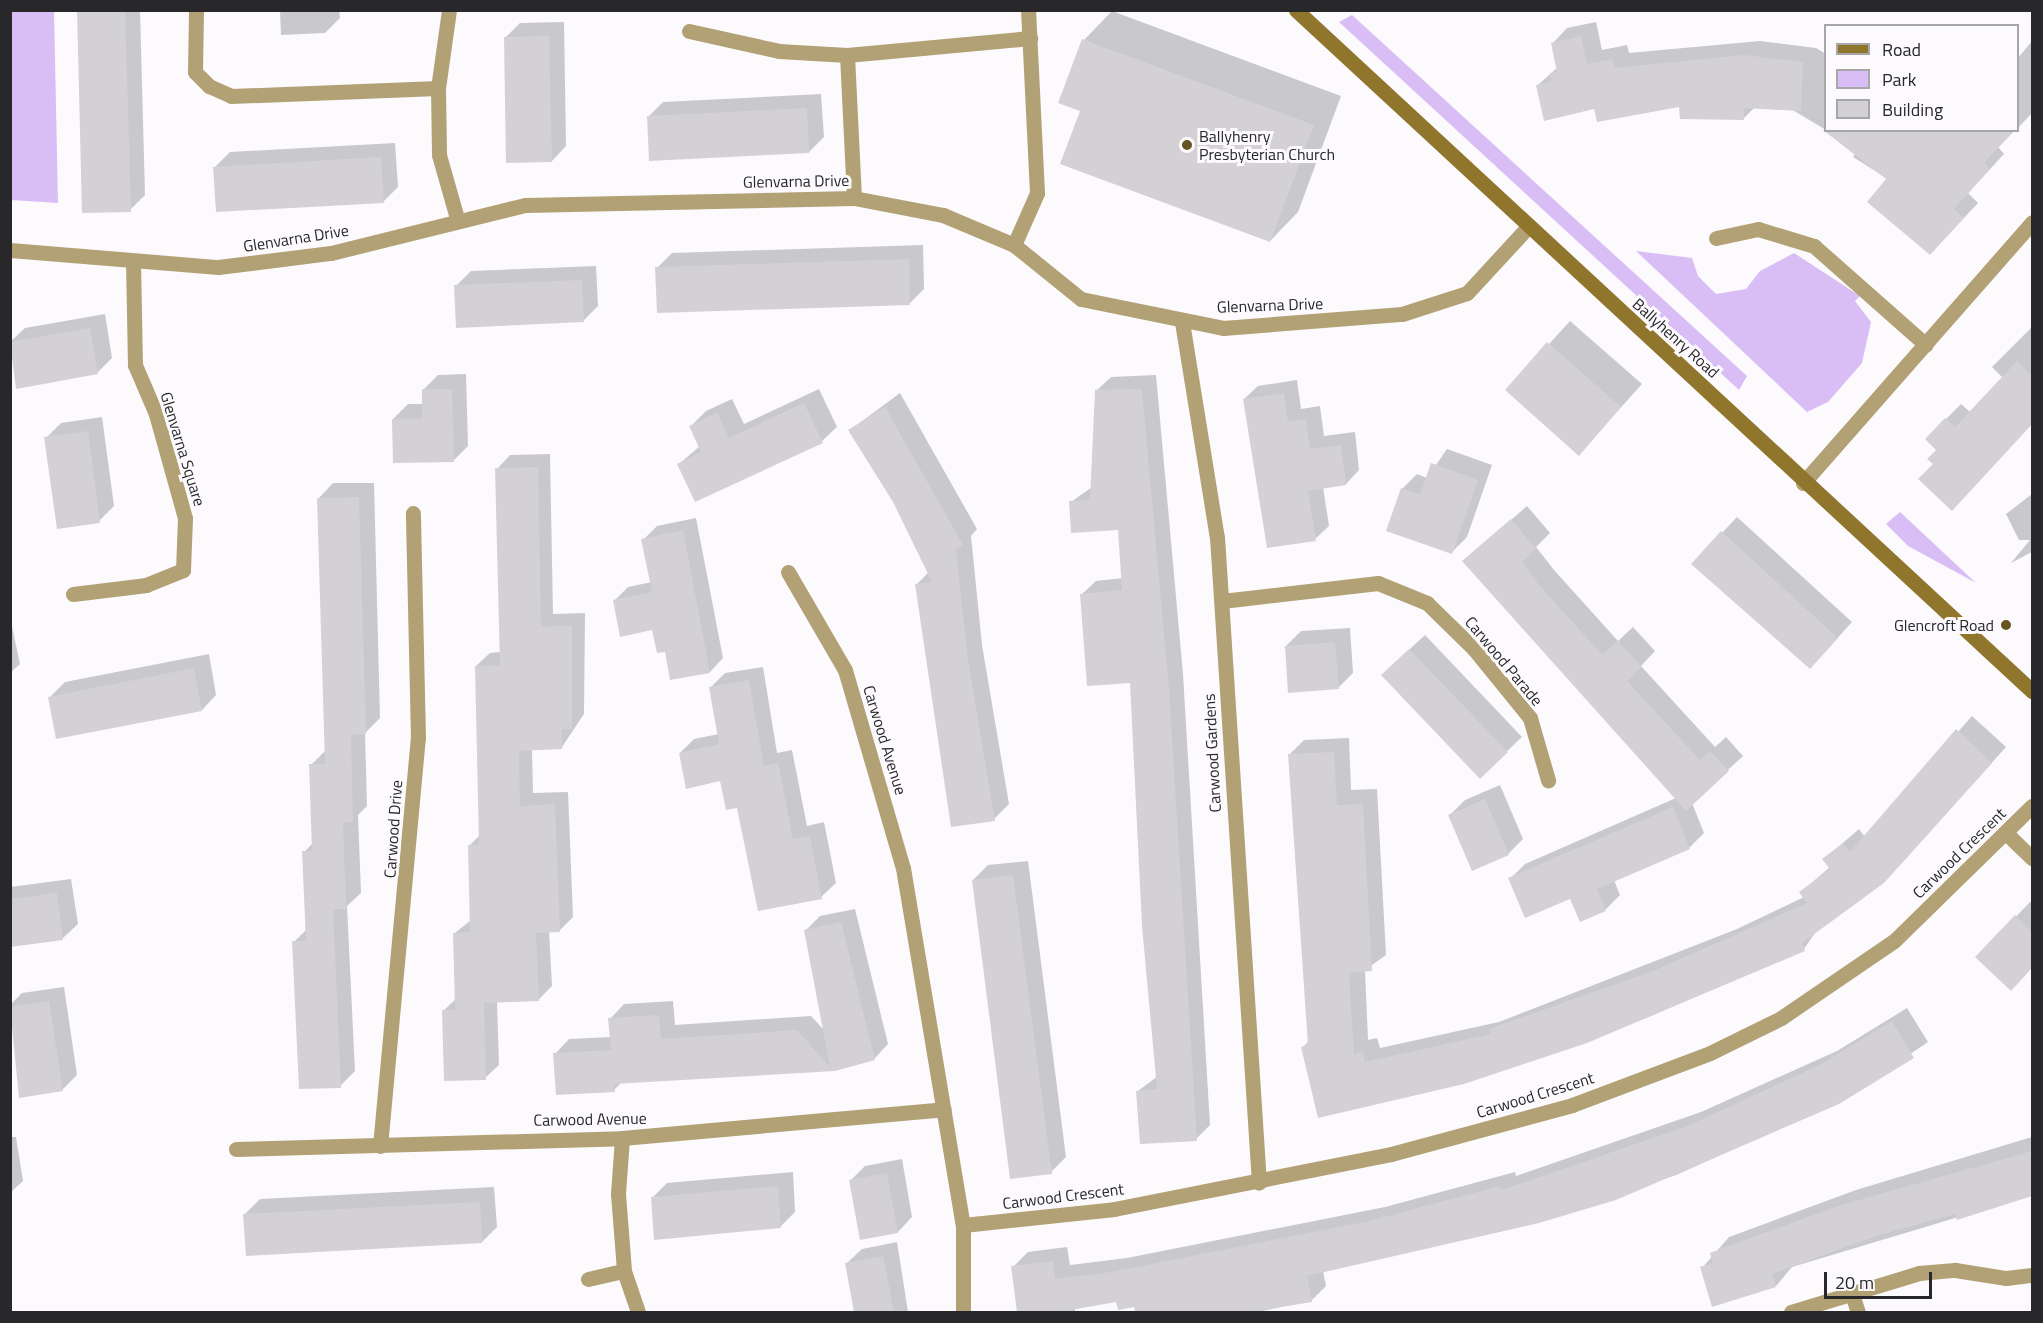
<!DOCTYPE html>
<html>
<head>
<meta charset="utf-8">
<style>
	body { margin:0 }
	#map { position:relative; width:2043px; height:1323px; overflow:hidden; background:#fcfafd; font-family:"Titillium Web",sans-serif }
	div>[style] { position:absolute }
	.green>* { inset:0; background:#d9bef5 }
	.shadow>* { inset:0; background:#0003 }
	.building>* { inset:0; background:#d3d1d4 }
	.service>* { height:15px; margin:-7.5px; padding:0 7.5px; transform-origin:7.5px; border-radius:7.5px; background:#b2a175 }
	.minor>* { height:15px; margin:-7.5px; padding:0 7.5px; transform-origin:7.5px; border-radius:7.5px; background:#b2a175 }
	.secondary>* { height:15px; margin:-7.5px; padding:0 7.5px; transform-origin:7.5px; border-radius:7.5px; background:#8f762c }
	.dots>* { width:16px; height:16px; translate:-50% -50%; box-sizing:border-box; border:3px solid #fcfafd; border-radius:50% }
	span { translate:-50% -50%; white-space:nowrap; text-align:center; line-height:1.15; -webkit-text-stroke:6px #fcfafd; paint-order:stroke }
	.poi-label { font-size:16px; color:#282729 }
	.left { translate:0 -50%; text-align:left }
	.right { translate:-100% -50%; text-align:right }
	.street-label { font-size:16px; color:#282729 }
	.frame { position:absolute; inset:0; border:12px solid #282729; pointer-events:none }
	.legend { position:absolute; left:1824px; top:24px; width:195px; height:108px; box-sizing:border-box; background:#fcfafd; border:2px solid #a7a6a8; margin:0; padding:8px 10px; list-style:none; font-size:18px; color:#282729 }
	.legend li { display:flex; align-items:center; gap:12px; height:30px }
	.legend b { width:30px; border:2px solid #a7a6a8 }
	.scale { position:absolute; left:1824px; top:1272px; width:108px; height:27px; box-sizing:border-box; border:3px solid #282729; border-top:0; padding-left:8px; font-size:18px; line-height:21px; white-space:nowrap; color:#282729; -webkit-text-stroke:4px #fcfafd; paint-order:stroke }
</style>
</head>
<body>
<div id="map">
	<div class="green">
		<i style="clip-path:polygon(10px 11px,54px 11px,58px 203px,11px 200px)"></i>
		<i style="clip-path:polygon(1352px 15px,1747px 376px,1739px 390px,1339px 22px)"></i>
		<i style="clip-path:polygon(1636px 251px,1692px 258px,1698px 276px,1716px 294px,1746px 289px,1760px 271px,1794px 253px,1860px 296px,1855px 301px,1871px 322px,1862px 363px,1828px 402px,1807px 412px)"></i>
		<i style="clip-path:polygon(1900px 512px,1976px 583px,1908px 546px,1886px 524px)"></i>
	</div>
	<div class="shadow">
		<i style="clip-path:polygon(78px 10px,140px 10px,145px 195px,130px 210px)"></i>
		<i style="clip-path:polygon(280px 10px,339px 10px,340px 18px,325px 33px,281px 35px)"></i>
		<i style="clip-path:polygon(1112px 11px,1341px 96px,1298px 212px,1270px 241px,1082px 110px,1060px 102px,1084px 40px)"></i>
		<i style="clip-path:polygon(564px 22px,566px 146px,552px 161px,505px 38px,520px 23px)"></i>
		<i style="clip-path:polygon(1596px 22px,1602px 50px,1627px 45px,1629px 53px,1760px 41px,1816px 48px,1826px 54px,1826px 130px,1791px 109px,1755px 107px,1743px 119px,1680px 106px,1595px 107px,1538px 85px,1558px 67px,1553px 43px,1567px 28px)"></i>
		<i style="clip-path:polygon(2032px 41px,2032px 113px,2018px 128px,2018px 58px)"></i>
		<i style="clip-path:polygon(821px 94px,824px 137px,809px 152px,648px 117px,663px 102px)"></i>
		<i style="clip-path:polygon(1826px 130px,2015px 130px,1998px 147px,2004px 154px,1968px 193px,1978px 203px,1945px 238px,1888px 179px,1853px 157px,1857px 150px)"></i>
		<i style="clip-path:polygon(395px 143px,398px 187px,383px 202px,215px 167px,230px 152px)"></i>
		<i style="clip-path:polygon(923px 245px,924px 289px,909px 304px,657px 268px,672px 253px)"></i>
		<i style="clip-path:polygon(596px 266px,598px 306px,583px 321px,456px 286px,471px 271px)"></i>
		<i style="clip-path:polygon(105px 314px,112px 358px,97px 373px,18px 387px,10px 342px,25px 328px)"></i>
		<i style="clip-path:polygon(1570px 321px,1642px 384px,1579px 454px,1507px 390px)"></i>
		<i style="clip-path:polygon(2032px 327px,2032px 424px,1967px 494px,1935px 464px,1946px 419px,1961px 404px,1970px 412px,2003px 378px,1992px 367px)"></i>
		<i style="clip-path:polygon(466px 374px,468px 446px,453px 461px,393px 419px,408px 404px,423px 404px,423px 390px,438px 375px)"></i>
		<i style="clip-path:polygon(1156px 375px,1183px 674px,1210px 1125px,1196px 1139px,1138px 1091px,1158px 1076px,1131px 681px,1081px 595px,1096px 581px,1123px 578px,1119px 529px,1071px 502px,1092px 487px,1096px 391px,1111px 377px)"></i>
		<i style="clip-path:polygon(1297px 380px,1301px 409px,1320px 406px,1324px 436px,1355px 432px,1359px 470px,1346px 484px,1323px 487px,1329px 526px,1315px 539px,1244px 399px,1258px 386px)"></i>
		<i style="clip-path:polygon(819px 389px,837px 427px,822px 441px,679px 464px,700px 446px,691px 426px,706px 411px,732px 399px,744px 424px)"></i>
		<i style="clip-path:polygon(900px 393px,977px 529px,971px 536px,982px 645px,1009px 804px,994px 819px,916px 585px,929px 572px,894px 501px,850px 430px)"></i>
		<i style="clip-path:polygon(102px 417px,114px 506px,99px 521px,46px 438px,61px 423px)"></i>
		<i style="clip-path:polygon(1447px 449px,1492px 465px,1467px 537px,1452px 552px,1402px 489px,1417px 474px,1427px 478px)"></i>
		<i style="clip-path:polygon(550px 454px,553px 614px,585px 613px,584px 714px,562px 747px,532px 749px,533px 793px,568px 792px,573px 917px,560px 930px,549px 931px,552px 986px,538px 1000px,497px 1001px,499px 1065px,485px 1078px,443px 1011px,457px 998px,455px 933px,471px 920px,469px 846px,480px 835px,476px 666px,490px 653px,501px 652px,497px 469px,510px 455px)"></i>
		<i style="clip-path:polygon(333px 483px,374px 483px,380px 718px,365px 733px,367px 806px,358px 815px,361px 893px,347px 906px,355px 1071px,340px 1086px,294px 942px,307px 929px,304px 852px,313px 843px,311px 765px,326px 750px,319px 498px)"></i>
		<i style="clip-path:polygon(2032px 494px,2032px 552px,2011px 563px,2030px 540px,2019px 540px,2006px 514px)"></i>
		<i style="clip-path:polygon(1527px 506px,1550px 533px,1536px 547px,1554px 570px,1618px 641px,1633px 627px,1655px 651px,1641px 666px,1715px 747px,1726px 737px,1743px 756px,1692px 803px,1704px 833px,1690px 847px,1614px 880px,1620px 895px,1605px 910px,1510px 879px,1525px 864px,1676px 798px,1464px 561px)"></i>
		<i style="clip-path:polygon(1737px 517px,1852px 622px,1825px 652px,1693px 564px)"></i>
		<i style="clip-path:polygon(696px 518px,723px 658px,710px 672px,666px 650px,653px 628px,614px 601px,628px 587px,652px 582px,643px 540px,657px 526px)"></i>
		<i style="clip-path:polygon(10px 617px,20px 664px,10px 673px)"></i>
		<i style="clip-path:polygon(1350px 628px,1353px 673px,1338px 688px,1286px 646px,1301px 631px)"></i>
		<i style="clip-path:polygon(1425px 635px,1522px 737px,1480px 777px,1398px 660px)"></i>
		<i style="clip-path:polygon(209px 654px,216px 695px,202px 710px,50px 697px,65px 682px)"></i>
		<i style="clip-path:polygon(763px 667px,777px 753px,792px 750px,807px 826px,824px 822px,836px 883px,821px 897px,738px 806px,721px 780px,680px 753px,694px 739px,719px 734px,711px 687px,725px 673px)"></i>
		<i style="clip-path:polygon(1972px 716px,2006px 747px,1899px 866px,1817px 930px,1804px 949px,1646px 1018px,1463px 1083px,1319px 1116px,1302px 1048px,1309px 1041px,1289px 755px,1304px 740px,1349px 738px,1351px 790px,1377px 789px,1386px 955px,1365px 970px,1368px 1040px,1377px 1038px,1380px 1048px,1499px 1022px,1737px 929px,1804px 897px,1801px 892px,1830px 867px,1824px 859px,1859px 829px,1865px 837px)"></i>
		<i style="clip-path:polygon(1500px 785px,1523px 839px,1508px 854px,1450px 815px,1465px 800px)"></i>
		<i style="clip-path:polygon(1028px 861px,1066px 1157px,1051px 1172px,973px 880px,988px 865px)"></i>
		<i style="clip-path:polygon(71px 879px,78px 924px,63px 938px,10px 946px,10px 887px)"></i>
		<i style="clip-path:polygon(2031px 901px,2032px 967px,2011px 989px,1977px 957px)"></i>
		<i style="clip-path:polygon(855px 909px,888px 1044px,874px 1059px,834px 1070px,622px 1082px,614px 1090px,555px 1054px,569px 1039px,611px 1037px,610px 1019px,624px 1004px,673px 1001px,675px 1025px,811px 1016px,825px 1031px,806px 930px,820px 916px)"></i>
		<i style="clip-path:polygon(64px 987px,77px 1075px,62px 1090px,21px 1096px,10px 1005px,22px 993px)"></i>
		<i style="clip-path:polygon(1907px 1008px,1928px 1042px,1838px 1103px,1676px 1175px,1539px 1222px,1323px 1271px,1326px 1286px,1311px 1301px,1257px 1312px,1137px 1312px,1135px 1306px,1117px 1300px,1075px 1305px,1075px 1312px,1019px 1312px,1013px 1267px,1028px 1252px,1067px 1247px,1070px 1265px,1127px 1258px,1385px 1207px,1515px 1172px,1516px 1176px,1701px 1112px,1837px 1051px)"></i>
		<i style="clip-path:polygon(10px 1137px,16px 1137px,23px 1181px,10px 1193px)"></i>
		<i style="clip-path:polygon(2032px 1137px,2032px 1195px,1792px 1267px,1776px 1286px,1702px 1268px,1729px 1237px,1856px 1190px)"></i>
		<i style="clip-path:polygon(902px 1159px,912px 1217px,898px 1232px,850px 1181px,865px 1166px)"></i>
		<i style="clip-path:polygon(793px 1172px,795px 1212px,780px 1227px,652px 1198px,667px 1183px)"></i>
		<i style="clip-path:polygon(494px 1187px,497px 1227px,482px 1242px,245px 1214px,260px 1199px)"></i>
		<i style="clip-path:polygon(897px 1242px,908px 1312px,856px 1312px,847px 1263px,862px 1249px)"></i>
	</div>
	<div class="building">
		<i style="clip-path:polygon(77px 10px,125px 10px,131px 212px,82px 213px)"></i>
		<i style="clip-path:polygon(549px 36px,552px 162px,506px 163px,504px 37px)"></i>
		<i style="clip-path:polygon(1581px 36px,1587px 64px,1612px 59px,1614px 68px,1744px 55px,1803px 62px,1801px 111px,1744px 108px,1744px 120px,1680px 119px,1679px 107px,1597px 122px,1594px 109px,1544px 121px,1536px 85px,1552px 81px,1550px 73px,1557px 72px,1551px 43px)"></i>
		<i style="clip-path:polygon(1082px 39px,1314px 125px,1270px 242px,1060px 164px,1080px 111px,1058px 103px)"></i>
		<i style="clip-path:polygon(807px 108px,809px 153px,649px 161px,647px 116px)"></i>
		<i style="clip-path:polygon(1823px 130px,2015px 130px,1984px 163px,1990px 169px,1954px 209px,1964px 218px,1930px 255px,1867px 202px,1886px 179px)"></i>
		<i style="clip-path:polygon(381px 157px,384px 203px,216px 212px,213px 167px)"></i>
		<i style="clip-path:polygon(909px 259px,910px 305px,657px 313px,655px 267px)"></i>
		<i style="clip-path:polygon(582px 280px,584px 322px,456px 328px,454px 285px)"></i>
		<i style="clip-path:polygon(90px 328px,98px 374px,16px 389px,10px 342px)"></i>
		<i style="clip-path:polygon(1547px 342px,1621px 407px,1579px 456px,1505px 390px)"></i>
		<i style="clip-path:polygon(2017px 361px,2032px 376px,2032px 424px,1952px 511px,1918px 479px,1933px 464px,1927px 459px,1936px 450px,1925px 439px,1945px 418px,1955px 427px)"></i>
		<i style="clip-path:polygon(422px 389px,452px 389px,454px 462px,393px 463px,392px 419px,422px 418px)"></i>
		<i style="clip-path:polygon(1142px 389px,1169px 689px,1197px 1141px,1140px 1144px,1136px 1091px,1157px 1089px,1142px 926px,1130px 683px,1087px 686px,1080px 594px,1122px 590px,1118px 530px,1071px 533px,1069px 501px,1090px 500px,1095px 390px)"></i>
		<i style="clip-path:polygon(1284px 393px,1288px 422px,1306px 419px,1310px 449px,1341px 445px,1346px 485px,1308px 491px,1316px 541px,1267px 548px,1243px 399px)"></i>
		<i style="clip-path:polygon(804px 403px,823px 443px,695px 502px,677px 464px,701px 452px,689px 426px,717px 413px,729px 438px)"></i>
		<i style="clip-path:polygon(885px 407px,963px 545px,956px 549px,968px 660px,995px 821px,951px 827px,915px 584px,932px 582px,893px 502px,848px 430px)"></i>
		<i style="clip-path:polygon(88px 431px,100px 523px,57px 529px,44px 437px)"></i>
		<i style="clip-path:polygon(1431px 463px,1478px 480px,1452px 554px,1386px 531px,1401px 488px,1420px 495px)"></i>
		<i style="clip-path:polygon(538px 467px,541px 627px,572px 625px,572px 729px,562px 729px,562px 749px,519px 751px,520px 806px,555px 804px,560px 932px,536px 933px,539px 1001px,484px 1003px,486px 1080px,444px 1081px,442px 1010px,455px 1010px,453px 933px,470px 932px,468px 845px,479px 845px,475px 666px,500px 665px,495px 468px)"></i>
		<i style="clip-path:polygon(359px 497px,366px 734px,351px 735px,353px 822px,343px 822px,346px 909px,333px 909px,341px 1088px,299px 1089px,292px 941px,306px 941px,302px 851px,312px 851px,309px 764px,325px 764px,317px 498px)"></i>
		<i style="clip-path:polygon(1511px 519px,1536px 549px,1522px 562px,1539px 585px,1602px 655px,1618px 641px,1642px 667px,1627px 681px,1700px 760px,1710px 751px,1729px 771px,1686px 811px,1462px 561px)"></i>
		<i style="clip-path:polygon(683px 530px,710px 673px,670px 680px,665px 652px,657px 653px,652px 630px,620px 637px,613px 600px,652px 592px,641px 539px)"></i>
		<i style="clip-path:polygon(1721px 531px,1838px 638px,1810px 669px,1691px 564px)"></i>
		<i style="clip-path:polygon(1335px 642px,1339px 689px,1288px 693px,1285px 646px)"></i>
		<i style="clip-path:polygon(1409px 649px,1508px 752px,1480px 779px,1381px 675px)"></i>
		<i style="clip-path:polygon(194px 668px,202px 711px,56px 739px,48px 697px)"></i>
		<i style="clip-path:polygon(749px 680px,764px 766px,778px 763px,793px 839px,810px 836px,822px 899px,758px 911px,737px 808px,726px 810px,720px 781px,686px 789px,679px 753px,719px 744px,709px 687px)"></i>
		<i style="clip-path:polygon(1956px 729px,1992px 763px,1884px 883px,1802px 943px,1805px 951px,1587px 1043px,1464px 1084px,1318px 1118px,1301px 1047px,1308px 1045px,1288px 754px,1334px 752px,1337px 805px,1363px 804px,1372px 971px,1349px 973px,1354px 1054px,1363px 1052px,1365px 1062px,1491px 1034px,1489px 1029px,1653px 971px,1807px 903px,1799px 892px,1830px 869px,1822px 859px,1843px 843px,1850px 852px)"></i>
		<i style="clip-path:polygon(1485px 799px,1509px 855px,1472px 871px,1448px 815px)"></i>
		<i style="clip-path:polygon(1673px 807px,1690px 849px,1597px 889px,1606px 911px,1580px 922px,1570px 899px,1525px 918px,1508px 878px)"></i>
		<i style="clip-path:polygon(1013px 875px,1052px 1174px,1010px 1179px,972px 880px)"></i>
		<i style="clip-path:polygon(57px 893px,63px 940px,10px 947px,10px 899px)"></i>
		<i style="clip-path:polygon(2015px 915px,2032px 932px,2032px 968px,2011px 991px,1975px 957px)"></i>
		<i style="clip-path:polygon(841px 922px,875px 1060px,835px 1071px,614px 1084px,615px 1092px,556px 1095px,553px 1053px,611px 1050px,608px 1018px,659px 1015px,661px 1039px,797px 1030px,830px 1067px,804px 930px)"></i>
		<i style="clip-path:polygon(49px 1001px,63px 1091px,19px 1098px,10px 1007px)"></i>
		<i style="clip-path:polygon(1892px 1021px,1914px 1058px,1839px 1104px,1616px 1200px,1539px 1223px,1307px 1276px,1312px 1302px,1249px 1312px,1135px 1312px,1134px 1307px,1118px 1310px,1116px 1302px,1059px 1312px,1017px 1312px,1011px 1266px,1053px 1261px,1055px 1279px,1111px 1272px,1369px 1221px,1500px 1186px,1501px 1190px,1685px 1127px,1820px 1065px)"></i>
		<i style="clip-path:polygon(2032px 1151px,2032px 1196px,1957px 1220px,1955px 1214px,1876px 1236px,1772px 1274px,1776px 1287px,1712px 1307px,1700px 1267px,1713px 1263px,1710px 1253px,1838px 1206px)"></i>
		<i style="clip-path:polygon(887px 1173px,898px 1233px,860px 1240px,849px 1180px)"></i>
		<i style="clip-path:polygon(778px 1186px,781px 1228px,654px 1240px,651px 1197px)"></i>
		<i style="clip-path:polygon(480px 1202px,482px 1243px,246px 1256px,243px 1214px)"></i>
		<i style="clip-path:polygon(883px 1256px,894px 1312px,854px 1312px,845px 1263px)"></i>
	</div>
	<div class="service">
		<i style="left:689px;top:31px;width:92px;rotate:12.5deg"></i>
		<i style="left:779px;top:51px;width:68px;rotate:3.4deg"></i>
		<i style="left:847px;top:55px;width:184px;rotate:-5.3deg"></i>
		<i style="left:847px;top:55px;width:143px;rotate:87.2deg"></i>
		<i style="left:1014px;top:245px;width:57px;rotate:-66.1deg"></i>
		<i style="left:1037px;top:193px;width:183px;rotate:-92.8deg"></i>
		<i style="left:622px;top:1138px;width:56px;rotate:94.1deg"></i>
		<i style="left:618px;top:1194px;width:77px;rotate:85.5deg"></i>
		<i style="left:624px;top:1271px;width:43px;rotate:71.1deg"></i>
		<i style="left:588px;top:1279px;width:37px;rotate:-13deg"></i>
	</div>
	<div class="minor">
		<i style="left:196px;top:10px;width:62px;rotate:90.9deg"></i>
		<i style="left:195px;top:72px;width:20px;rotate:45deg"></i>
		<i style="left:209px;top:86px;width:24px;rotate:24deg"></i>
		<i style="left:231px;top:96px;width:207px;rotate:-2.2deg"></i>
		<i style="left:449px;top:10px;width:79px;rotate:98deg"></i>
		<i style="left:438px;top:88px;width:67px;rotate:89.1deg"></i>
		<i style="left:439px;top:155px;width:66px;rotate:74.1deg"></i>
		<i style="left:1716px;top:238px;width:43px;rotate:-12.1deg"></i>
		<i style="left:1758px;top:229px;width:59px;rotate:16.9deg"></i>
		<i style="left:1814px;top:246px;width:149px;rotate:41.5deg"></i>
		<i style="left:10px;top:250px;width:209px;rotate:4.7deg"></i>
		<i style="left:218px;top:267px;width:114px;rotate:-7.1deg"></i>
		<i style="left:331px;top:253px;width:200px;rotate:-13.9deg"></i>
		<i style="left:525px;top:205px;width:329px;rotate:-1.2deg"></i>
		<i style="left:854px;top:198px;width:91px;rotate:10.8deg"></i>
		<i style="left:943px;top:215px;width:77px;rotate:22.9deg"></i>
		<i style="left:1014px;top:245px;width:86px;rotate:38.9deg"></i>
		<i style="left:1081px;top:299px;width:145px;rotate:11.5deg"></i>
		<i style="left:1223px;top:328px;width:180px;rotate:-4.5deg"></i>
		<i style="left:1402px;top:314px;width:68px;rotate:-17.9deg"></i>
		<i style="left:1467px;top:293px;width:90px;rotate:-47.3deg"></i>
		<i style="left:1182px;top:322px;width:218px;rotate:80.8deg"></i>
		<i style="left:1217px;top:537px;width:647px;rotate:86.28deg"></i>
		<i style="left:1803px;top:483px;width:347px;rotate:-48.7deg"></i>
		<i style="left:788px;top:572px;width:113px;rotate:59.8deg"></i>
		<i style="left:845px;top:670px;width:206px;rotate:73.7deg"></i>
		<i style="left:903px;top:868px;width:362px;rotate:80.5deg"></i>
		<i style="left:963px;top:1225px;width:87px;rotate:90deg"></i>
		<i style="left:73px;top:594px;width:74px;rotate:-7deg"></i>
		<i style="left:146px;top:585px;width:40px;rotate:-22deg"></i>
		<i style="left:183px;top:570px;width:52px;rotate:-87.8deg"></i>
		<i style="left:185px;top:518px;width:108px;rotate:-105.6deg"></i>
		<i style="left:156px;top:414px;width:53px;rotate:-113.2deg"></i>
		<i style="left:135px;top:365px;width:102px;rotate:-91.1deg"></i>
		<i style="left:1222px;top:601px;width:157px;rotate:-6.6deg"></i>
		<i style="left:1378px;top:583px;width:53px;rotate:22.2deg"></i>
		<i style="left:1427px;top:603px;width:66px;rotate:44.4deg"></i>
		<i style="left:1474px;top:649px;width:89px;rotate:50.9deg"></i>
		<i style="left:1530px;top:718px;width:65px;rotate:73.8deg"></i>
		<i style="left:2007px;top:834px;width:35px;rotate:44deg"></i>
		<i style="left:380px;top:1146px;width:410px;rotate:-84.7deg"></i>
		<i style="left:418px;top:738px;width:225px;rotate:-91.3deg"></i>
		<i style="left:236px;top:1149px;width:386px;rotate:-1.6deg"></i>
		<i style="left:622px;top:1138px;width:323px;rotate:-5.1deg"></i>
		<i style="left:963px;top:1225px;width:152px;rotate:-6deg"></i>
		<i style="left:1114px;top:1209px;width:282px;rotate:-11.2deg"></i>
		<i style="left:1391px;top:1154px;width:188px;rotate:-15.1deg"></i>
		<i style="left:1572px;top:1105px;width:147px;rotate:-20.6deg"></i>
		<i style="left:1710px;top:1053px;width:79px;rotate:-26.2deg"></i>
		<i style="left:1781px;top:1018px;width:137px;rotate:-34.3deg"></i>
		<i style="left:1894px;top:941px;width:193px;rotate:-44.4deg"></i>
		<i style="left:1852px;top:1294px;width:19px;rotate:72deg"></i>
		<i style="left:1791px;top:1312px;width:134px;rotate:-16.9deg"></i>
		<i style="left:1919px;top:1273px;width:36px;rotate:-5deg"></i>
		<i style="left:1955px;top:1270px;width:52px;rotate:8.9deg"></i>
		<i style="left:2006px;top:1278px;width:26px;rotate:-7deg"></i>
	</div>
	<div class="secondary">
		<i style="left:1296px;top:10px;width:1003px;rotate:42.78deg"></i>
	</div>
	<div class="dots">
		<i style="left:1187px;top:145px;background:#655421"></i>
		<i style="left:2006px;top:625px;background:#655421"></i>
	</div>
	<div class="poi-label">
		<span class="left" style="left:1199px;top:145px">Ballyhenry<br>Presbyterian Church</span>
		<span class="right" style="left:1994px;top:625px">Glencroft Road</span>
	</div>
	<div class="street-label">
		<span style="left:796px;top:181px;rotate:-1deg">Glenvarna Drive</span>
		<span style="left:296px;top:238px;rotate:-9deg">Glenvarna Drive</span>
		<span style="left:1270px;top:305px;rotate:-2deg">Glenvarna Drive</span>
		<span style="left:1676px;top:338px;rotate:42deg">Ballyhenry Road</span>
		<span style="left:183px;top:449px;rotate:73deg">Glenvarna Square</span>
		<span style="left:1504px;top:661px;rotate:50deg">Carwood Parade</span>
		<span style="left:885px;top:740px;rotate:73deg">Carwood Avenue</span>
		<span style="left:1212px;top:753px;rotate:-93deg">Carwood Gardens</span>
		<span style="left:393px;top:829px;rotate:-86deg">Carwood Drive</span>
		<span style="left:1959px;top:853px;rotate:-44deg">Carwood Crescent</span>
		<span style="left:1535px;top:1095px;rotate:-17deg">Carwood Crescent</span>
		<span style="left:590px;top:1119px;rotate:-1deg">Carwood Avenue</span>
		<span style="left:1063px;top:1196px;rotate:-7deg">Carwood Crescent</span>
	</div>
	<div class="frame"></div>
	<ul class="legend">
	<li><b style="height:8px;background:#8f762c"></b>Road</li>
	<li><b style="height:16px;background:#d9bef5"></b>Park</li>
	<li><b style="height:16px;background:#d3d1d4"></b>Building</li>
	</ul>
	<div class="scale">20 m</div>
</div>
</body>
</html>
